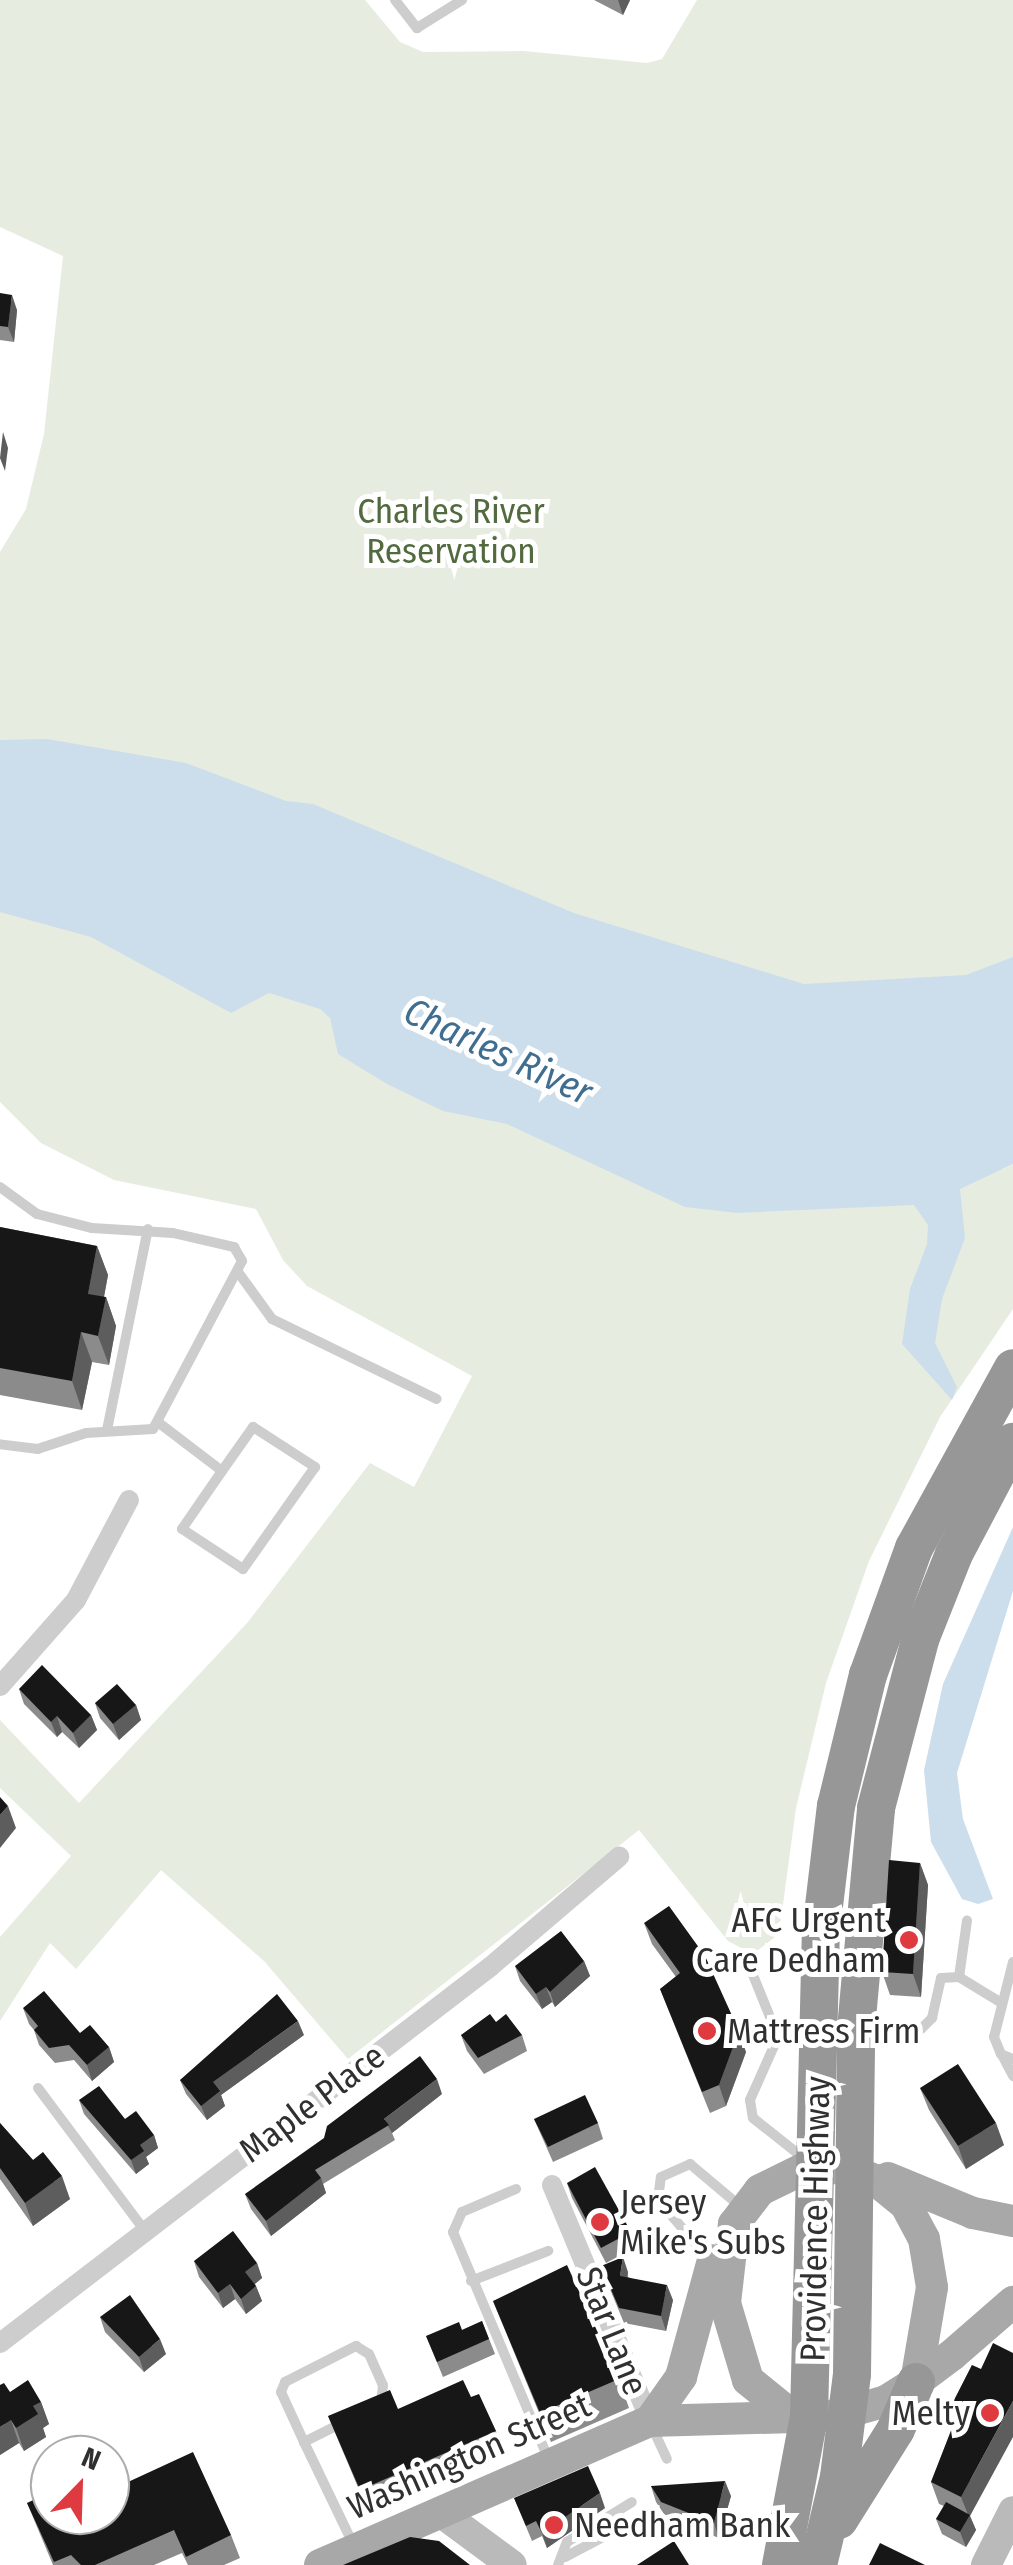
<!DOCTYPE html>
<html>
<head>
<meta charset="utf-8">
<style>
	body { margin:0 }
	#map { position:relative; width:1013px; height:2565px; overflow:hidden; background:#fff; font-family:"Fira Sans Condensed",sans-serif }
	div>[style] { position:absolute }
	.green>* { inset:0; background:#e6ecdf }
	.water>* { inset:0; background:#ccdeeb }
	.lane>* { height:10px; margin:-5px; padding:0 5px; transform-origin:5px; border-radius:5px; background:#cdcdcd }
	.street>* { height:20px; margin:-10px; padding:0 10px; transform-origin:10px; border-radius:10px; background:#cdcdcd }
	.secondary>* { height:30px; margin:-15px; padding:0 15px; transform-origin:15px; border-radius:15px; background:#bababa }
	.primary>* { height:32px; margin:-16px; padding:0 16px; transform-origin:16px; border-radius:16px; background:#a8a8a8 }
	.highway>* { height:38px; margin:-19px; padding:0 19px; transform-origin:19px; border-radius:19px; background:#979797 }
	.wall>* { inset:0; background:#8b8b8b }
	.shaded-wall>* { inset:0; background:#5d5d5d }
	.building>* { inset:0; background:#171717 }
	.dots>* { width:28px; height:28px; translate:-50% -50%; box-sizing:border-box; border:5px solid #fff; border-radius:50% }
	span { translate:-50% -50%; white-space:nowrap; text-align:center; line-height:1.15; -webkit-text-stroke:10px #fff; paint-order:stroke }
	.park-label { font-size:35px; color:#526b3e }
	.poi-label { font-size:35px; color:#303030 }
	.right { translate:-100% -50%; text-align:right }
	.left { translate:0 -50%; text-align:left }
	.street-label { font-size:35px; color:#303030 }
	.water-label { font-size:38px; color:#406e90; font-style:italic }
	.north { position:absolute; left:30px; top:2435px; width:100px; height:100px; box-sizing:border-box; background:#fff; border:2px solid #acacac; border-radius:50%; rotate:23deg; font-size:28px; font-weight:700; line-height:40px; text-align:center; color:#303030 }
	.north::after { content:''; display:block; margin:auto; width:35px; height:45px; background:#df3a40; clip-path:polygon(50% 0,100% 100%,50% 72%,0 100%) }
</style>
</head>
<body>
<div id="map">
	<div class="green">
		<i style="clip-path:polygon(0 0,365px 0,400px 42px,423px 52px,524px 51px,647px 63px,662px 59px,697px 0,1013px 0,1013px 1038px,0 822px,0 552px,26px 509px,44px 434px,63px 256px,0 227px)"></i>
		<i style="clip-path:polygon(0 896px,259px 974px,1003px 1169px,1013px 1164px,1013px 1309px,940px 1417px,869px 1561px,826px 1683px,796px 1808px,779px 1934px,753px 1954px,728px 1941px,639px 1830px,348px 2059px,264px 1961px,161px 1870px,76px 1969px,50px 1943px,0 2021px,0 1937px,71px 1856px,0 1788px,0 1720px,79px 1803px,248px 1622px,370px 1463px,414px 1487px,472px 1376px,307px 1286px,283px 1260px,256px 1209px,114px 1180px,41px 1143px,0 1102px)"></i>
	</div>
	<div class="water">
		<i style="clip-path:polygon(47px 739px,186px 763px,286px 801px,313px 804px,574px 913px,804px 984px,966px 975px,1013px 957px,1013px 1164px,960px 1189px,965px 1238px,942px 1299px,935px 1343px,957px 1387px,952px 1400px,902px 1344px,910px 1289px,927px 1244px,928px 1225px,914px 1205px,737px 1213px,685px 1207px,507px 1124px,443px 1111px,387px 1084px,338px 1054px,330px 1018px,320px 1009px,269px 993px,231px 1013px,91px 937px,0 912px,0 740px)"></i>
		<i style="clip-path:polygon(1013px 1527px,1013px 1591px,957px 1773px,963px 1819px,993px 1899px,978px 1904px,962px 1899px,931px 1842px,924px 1770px,943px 1684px)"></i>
	</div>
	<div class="lane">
		<i style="left:395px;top:0;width:36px;rotate:52deg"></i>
		<i style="left:417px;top:28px;width:53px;rotate:-31.9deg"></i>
		<i style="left:0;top:1187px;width:46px;rotate:36.1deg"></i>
		<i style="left:37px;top:1214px;width:57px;rotate:14.3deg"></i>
		<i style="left:92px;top:1228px;width:81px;rotate:3.5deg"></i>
		<i style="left:173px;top:1233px;width:63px;rotate:12.9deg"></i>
		<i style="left:234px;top:1247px;width:16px;rotate:60deg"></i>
		<i style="left:242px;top:1261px;width:190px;rotate:117.9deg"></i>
		<i style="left:153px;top:1429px;width:67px;rotate:176.6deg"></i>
		<i style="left:86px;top:1433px;width:51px;rotate:161.6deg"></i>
		<i style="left:38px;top:1449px;width:38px;rotate:-173deg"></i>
		<i style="left:238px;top:1272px;width:58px;rotate:54.1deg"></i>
		<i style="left:272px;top:1319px;width:183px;rotate:25.9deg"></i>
		<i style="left:159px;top:1423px;width:79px;rotate:37.3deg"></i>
		<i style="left:222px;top:1471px;width:54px;rotate:-54.8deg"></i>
		<i style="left:253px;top:1427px;width:74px;rotate:32.8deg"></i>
		<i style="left:315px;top:1467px;width:125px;rotate:125.2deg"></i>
		<i style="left:243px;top:1569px;width:73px;rotate:-146.7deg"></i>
		<i style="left:182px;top:1529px;width:70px;rotate:-55.4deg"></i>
		<i style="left:107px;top:1430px;width:205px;rotate:-78.5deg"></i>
		<i style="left:1013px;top:1962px;width:77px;rotate:104.2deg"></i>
		<i style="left:994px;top:2037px;width:18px;rotate:68deg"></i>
		<i style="left:1001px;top:2054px;width:13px;rotate:23deg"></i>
		<i style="left:753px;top:1975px;width:67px;rotate:68deg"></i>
		<i style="left:778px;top:2037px;width:69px;rotate:114deg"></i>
		<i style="left:750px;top:2100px;width:18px;rotate:81deg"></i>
		<i style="left:753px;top:2118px;width:69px;rotate:38.5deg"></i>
		<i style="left:959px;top:1977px;width:48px;rotate:31.4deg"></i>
		<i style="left:862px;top:2035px;width:59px;rotate:-5.8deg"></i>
		<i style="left:921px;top:2029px;width:16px;rotate:-45deg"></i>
		<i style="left:932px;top:2018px;width:41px;rotate:-77.3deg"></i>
		<i style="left:941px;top:1978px;width:18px;rotate:-3deg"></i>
		<i style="left:959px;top:1977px;width:57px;rotate:-81.9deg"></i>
		<i style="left:1002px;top:2055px;width:24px;rotate:62deg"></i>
		<i style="left:38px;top:2088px;width:179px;rotate:53.2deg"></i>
		<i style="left:516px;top:2189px;width:59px;rotate:156.9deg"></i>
		<i style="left:462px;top:2212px;width:22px;rotate:114deg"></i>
		<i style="left:453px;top:2232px;width:245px;rotate:67.2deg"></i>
		<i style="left:709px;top:2259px;width:78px;rotate:-130.8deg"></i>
		<i style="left:658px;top:2200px;width:23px;rotate:-83deg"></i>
		<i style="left:661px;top:2177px;width:32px;rotate:-24deg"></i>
		<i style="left:690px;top:2164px;width:67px;rotate:40.1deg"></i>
		<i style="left:471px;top:2281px;width:83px;rotate:-21.3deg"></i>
		<i style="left:344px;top:2422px;width:45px;rotate:153.4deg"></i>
		<i style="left:304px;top:2442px;width:55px;rotate:-114.7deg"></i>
		<i style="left:281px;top:2392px;width:11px;rotate:-68deg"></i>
		<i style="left:285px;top:2382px;width:80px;rotate:-26.9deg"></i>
		<i style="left:356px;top:2346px;width:15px;rotate:32deg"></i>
		<i style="left:369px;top:2354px;width:34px;rotate:66deg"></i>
		<i style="left:383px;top:2385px;width:18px;rotate:96deg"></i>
		<i style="left:652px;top:2427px;width:35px;rotate:65deg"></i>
		<i style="left:304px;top:2442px;width:113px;rotate:64.3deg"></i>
		<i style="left:565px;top:2557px;width:67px;rotate:-27.7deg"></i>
		<i style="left:558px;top:2565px;width:25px;rotate:-69deg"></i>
		<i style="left:567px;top:2542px;width:76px;rotate:-31.6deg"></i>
	</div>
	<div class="street">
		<i style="left:0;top:1686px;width:115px;rotate:-48.5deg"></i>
		<i style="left:76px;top:1600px;width:113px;rotate:-62.1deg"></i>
		<i style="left:552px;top:2185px;width:256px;rotate:67.4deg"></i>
		<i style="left:0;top:2343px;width:618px;rotate:-37.5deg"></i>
		<i style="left:490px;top:1967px;width:170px;rotate:-40.5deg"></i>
	</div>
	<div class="secondary">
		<i style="left:440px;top:2512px;width:89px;rotate:36.4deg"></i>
		<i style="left:986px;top:2565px;width:60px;rotate:-63.4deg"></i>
	</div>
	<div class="primary">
		<i style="left:888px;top:2178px;width:92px;rotate:22.4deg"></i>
		<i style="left:973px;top:2213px;width:41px;rotate:11.3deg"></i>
		<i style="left:916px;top:2382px;width:96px;rotate:-80.4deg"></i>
		<i style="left:932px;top:2287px;width:49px;rotate:-99.5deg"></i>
		<i style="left:924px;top:2239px;width:40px;rotate:-118deg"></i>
		<i style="left:905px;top:2204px;width:38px;rotate:-141deg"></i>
		<i style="left:875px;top:2180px;width:31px;rotate:-158deg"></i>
		<i style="left:846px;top:2168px;width:43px;rotate:178.7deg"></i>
		<i style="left:803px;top:2169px;width:48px;rotate:154deg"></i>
		<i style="left:760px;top:2190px;width:43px;rotate:127.4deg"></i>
		<i style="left:734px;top:2224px;width:80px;rotate:96.5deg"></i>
		<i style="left:725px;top:2303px;width:80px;rotate:73.4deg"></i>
		<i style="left:748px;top:2380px;width:55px;rotate:39.1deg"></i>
		<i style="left:791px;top:2415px;width:43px;rotate:1.3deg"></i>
		<i style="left:834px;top:2416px;width:54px;rotate:-16.1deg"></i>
		<i style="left:886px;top:2401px;width:36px;rotate:-32deg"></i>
		<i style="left:916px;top:2382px;width:45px;rotate:-36.9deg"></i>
		<i style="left:952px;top:2355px;width:81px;rotate:-41deg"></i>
		<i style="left:650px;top:2421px;width:54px;rotate:-54.8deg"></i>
		<i style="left:681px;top:2377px;width:121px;rotate:-74.7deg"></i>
		<i style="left:320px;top:2565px;width:360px;rotate:-23.6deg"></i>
		<i style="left:650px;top:2421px;width:145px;rotate:-1.6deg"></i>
	</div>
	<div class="highway">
		<i style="left:839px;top:2520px;width:107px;rotate:-57.9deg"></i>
		<i style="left:896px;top:2429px;width:51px;rotate:-66.9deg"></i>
		<i style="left:781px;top:2565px;width:151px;rotate:-79.3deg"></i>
		<i style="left:809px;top:2417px;width:486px;rotate:-88.6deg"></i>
		<i style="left:821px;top:1931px;width:126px;rotate:-83.2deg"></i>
		<i style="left:836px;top:1806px;width:135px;rotate:-76.3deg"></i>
		<i style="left:868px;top:1675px;width:135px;rotate:-70.1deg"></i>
		<i style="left:914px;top:1548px;width:205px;rotate:-61.2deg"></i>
		<i style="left:818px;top:2565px;width:90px;rotate:-76.6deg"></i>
		<i style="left:839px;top:2477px;width:104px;rotate:-82.8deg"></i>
		<i style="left:852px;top:2374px;width:345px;rotate:-89.3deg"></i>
		<i style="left:856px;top:2029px;width:222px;rotate:-84.8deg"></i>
		<i style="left:876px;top:1808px;width:177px;rotate:-75.3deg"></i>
		<i style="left:921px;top:1637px;width:89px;rotate:-68.3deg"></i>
		<i style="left:954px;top:1554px;width:127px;rotate:-62.2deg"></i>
	</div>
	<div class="wall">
		<i style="clip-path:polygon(594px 0,630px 0,623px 15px)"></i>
		<i style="clip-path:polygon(0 293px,17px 310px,14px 342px,0 340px)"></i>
		<i style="clip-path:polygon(0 1227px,97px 1246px,108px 1275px,104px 1297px,106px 1297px,116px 1326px,109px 1365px,92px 1362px,82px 1410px,0 1395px)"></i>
		<i style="clip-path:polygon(19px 1689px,91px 1715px,97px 1730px,79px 1748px,62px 1732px,57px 1737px,24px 1704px)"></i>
		<i style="clip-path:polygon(95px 1703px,136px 1705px,141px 1720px,119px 1740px,100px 1718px)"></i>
		<i style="clip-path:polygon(920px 1863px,928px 1885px,921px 1997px,890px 1995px,882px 1972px)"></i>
		<i style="clip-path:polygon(644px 1923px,746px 2052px,726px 2106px,710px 2113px,660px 1989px,676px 1977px,652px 1944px)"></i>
		<i style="clip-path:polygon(584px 1961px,590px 1976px,555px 2007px,552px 2002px,542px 2009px,520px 1981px,515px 1966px)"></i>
		<i style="clip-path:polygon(23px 2008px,109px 2047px,114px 2062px,92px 2081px,74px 2060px,55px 2063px,39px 2045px,34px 2030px,29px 2024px)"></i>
		<i style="clip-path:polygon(496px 2022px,522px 2035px,527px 2051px,484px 2074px,467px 2051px,461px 2035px)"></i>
		<i style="clip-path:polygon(304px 2035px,221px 2095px,225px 2106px,207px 2120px,186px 2094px,180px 2080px)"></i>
		<i style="clip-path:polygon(920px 2088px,1004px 2145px,966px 2169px,929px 2110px)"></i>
		<i style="clip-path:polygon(442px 2094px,392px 2133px,395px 2140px,323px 2184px,326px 2193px,271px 2236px,251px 2209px,245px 2194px)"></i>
		<i style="clip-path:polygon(79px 2100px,125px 2119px,154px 2135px,158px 2148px,146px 2157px,149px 2164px,136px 2174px,84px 2114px)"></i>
		<i style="clip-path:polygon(534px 2119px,598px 2123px,603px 2139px,553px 2162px)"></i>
		<i style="clip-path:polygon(0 2123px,33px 2160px,70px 2199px,33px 2226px,0 2179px)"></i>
		<i style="clip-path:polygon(567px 2183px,631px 2232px,636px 2247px,606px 2263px,572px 2198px)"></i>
		<i style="clip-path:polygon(194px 2261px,257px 2263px,262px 2278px,255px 2284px,262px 2301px,246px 2314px,235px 2299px,223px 2308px,199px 2277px)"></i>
		<i style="clip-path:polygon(628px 2272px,628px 2277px,673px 2300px,666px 2331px,624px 2323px,607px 2282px)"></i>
		<i style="clip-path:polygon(493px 2301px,619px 2379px,629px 2408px,551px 2442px)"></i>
		<i style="clip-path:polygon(100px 2317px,166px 2354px,144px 2372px,105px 2332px)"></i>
		<i style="clip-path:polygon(482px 2321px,495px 2354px,443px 2377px,426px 2336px,462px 2330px)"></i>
		<i style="clip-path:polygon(972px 2365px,970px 2516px,976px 2530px,966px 2547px,942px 2534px,936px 2519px,944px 2506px,939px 2504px,931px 2482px,952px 2428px,947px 2414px)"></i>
		<i style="clip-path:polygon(10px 2392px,41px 2402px,49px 2424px,43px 2428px,46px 2437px,24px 2451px,19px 2443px,0 2455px)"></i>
		<i style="clip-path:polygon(471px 2397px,496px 2431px,503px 2451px,368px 2511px,328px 2416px,398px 2409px)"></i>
		<i style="clip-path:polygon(651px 2486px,731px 2496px,719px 2538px,666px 2517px,656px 2502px)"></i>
		<i style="clip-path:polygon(115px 2488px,231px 2535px,240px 2558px,224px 2565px,188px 2565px,182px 2553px,154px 2565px,53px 2565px,27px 2503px)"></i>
		<i style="clip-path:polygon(514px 2498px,605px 2508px,547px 2548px,542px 2536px,532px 2541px)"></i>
	</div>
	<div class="shaded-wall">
		<i style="clip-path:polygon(618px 0,630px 0,623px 15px)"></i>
		<i style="clip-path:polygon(12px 295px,17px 310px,14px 342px,8px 327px)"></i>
		<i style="clip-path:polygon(3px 432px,8px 448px,5px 471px,0 458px)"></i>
		<i style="clip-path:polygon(97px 1246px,108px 1275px,99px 1323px,88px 1294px)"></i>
		<i style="clip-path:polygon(106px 1297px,116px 1326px,109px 1365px,98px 1336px)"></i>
		<i style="clip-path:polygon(81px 1332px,92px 1362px,82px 1410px,72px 1381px)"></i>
		<i style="clip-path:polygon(136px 1705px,141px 1720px,119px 1740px,113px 1724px)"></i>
		<i style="clip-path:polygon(91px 1715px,97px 1730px,79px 1748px,73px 1733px)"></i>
		<i style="clip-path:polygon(57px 1716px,62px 1732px,57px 1737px,51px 1722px)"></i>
		<i style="clip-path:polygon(8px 1806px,16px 1828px,0 1848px,0 1815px)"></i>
		<i style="clip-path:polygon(920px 1863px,928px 1885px,921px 1997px,913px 1974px)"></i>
		<i style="clip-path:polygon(584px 1961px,590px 1976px,555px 2007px,550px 1992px)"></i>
		<i style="clip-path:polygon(546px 1987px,552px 2002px,542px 2009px,536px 1994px)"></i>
		<i style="clip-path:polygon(298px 2021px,304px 2035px,221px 2095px,225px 2106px,207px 2120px,201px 2106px,213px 2082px)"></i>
		<i style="clip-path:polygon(739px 2031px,746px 2052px,726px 2106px,719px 2085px)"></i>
		<i style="clip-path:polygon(109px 2047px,114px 2062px,92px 2081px,87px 2065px)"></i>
		<i style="clip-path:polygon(437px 2079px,442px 2094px,392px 2133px,384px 2119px)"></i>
		<i style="clip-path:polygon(996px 2123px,1004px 2145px,966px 2169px,958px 2146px)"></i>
		<i style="clip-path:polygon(154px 2135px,158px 2148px,146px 2157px,149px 2164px,136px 2174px,131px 2160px,140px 2145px)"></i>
		<i style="clip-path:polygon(62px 2176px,70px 2199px,33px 2226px,25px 2203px)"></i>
		<i style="clip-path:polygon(321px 2178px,326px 2193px,271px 2236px,266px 2221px)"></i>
		<i style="clip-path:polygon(623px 2257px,628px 2272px,625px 2291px,620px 2276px)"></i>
		<i style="clip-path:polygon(257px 2263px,262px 2278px,251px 2287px,245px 2272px)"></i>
		<i style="clip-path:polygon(230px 2284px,235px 2299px,223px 2308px,218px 2293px)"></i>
		<i style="clip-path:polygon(667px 2285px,673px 2300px,666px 2331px,661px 2316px)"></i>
		<i style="clip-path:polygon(256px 2286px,262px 2301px,246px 2314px,241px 2299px)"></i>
		<i style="clip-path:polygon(160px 2339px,166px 2354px,144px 2372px,139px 2357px)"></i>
		<i style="clip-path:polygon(1013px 2401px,1013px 2437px,970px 2516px,976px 2530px,966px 2547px,960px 2532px,969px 2517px,961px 2497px)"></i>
		<i style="clip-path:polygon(41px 2402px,49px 2424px,43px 2428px,46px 2437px,24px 2451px,16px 2428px,33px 2406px)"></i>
		<i style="clip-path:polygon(11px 2420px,19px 2443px,0 2455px,0 2427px)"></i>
		<i style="clip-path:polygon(725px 2481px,731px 2496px,719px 2538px,714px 2523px)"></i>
		<i style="clip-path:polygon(600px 2493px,605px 2508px,547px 2548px,542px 2533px)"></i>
	</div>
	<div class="building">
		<i style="clip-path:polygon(0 293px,12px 295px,8px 327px,0 326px)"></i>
		<i style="clip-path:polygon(0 1227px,97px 1246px,88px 1294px,106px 1297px,98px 1336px,81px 1332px,72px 1381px,0 1368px)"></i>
		<i style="clip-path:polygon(42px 1665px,91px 1715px,73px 1733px,57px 1716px,51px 1722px,19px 1689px)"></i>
		<i style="clip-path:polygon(117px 1684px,136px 1705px,113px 1724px,95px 1703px)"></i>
		<i style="clip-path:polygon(0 1797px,8px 1806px,0 1815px)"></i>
		<i style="clip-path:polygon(889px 1860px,920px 1863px,913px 1974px,882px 1972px)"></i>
		<i style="clip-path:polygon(669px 1906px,705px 1956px,739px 2031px,719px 2085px,702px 2092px,660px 1989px,680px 1973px,644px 1923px)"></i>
		<i style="clip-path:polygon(561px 1931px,584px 1961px,550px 1992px,546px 1987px,536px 1994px,515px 1966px)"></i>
		<i style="clip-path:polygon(44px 1991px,80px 2033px,90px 2025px,109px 2047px,87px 2065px,69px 2045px,49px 2048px,34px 2030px,38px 2026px,23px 2008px)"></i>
		<i style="clip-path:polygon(277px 1994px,298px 2021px,213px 2082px,220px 2091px,201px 2106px,180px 2080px)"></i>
		<i style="clip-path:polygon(490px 2014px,496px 2022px,506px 2014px,522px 2035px,478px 2058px,461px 2035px)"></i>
		<i style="clip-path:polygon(420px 2056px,437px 2079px,384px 2119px,389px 2125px,315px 2170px,321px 2178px,266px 2221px,245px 2194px,324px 2138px,327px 2126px)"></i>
		<i style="clip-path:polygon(958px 2064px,996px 2123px,958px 2146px,920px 2088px)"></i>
		<i style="clip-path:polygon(99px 2086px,125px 2119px,136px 2111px,154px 2135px,140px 2145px,144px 2151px,131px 2160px,79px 2100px)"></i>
		<i style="clip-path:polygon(585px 2095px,598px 2123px,548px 2147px,534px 2119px)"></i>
		<i style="clip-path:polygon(0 2123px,33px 2160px,43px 2152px,62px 2176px,25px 2203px,0 2168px)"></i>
		<i style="clip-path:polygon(595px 2167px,631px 2232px,601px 2248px,567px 2183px)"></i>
		<i style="clip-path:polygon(233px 2231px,257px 2263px,245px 2272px,256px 2286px,241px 2299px,230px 2284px,218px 2293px,194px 2261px)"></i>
		<i style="clip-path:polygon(623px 2257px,620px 2276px,667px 2285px,661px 2316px,619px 2308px,601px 2266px)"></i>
		<i style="clip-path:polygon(567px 2265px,619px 2379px,540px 2413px,493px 2301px)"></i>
		<i style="clip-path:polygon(130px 2295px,160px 2339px,139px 2357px,100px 2317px)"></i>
		<i style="clip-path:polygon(482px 2321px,489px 2339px,437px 2362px,426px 2336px,459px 2322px,462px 2330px)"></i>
		<i style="clip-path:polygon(993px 2343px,1013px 2353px,1013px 2401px,961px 2497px,931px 2482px,956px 2418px,947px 2414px,972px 2365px,981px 2369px)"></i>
		<i style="clip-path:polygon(28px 2380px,41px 2402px,33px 2406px,38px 2414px,16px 2428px,11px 2420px,0 2427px,0 2385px,4px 2383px,10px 2392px)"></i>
		<i style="clip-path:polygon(463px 2380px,471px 2397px,479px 2394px,496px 2431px,360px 2490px,328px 2416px,390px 2390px,398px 2409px)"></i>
		<i style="clip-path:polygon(193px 2452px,231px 2535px,186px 2557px,174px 2530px,95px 2565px,81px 2565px,71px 2555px,54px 2562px,27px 2503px,50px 2492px,50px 2515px,110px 2515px,110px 2476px,115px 2488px)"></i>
		<i style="clip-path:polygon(588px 2466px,600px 2493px,542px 2533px,536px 2521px,526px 2526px,514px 2498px)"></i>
		<i style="clip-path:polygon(725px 2481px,714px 2523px,661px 2502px,651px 2486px)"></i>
		<i style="clip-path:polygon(946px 2502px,970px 2515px,960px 2532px,936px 2519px)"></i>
		<i style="clip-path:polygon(410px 2537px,439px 2541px,470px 2565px,343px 2565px)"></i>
		<i style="clip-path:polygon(674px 2541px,689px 2565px,637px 2565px)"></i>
		<i style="clip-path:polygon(880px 2543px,925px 2565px,869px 2565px)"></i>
	</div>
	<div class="dots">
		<i style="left:909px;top:1940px;background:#df3a40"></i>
		<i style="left:707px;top:2031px;background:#df3a40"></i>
		<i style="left:600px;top:2222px;background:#df3a40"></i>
		<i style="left:990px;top:2413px;background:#df3a40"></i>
		<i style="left:554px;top:2525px;background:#df3a40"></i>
	</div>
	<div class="park-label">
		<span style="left:451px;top:531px">Charles River<br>Reservation</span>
	</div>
	<div class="poi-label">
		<span class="right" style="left:886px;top:1940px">AFC Urgent<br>Care Dedham</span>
		<span class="left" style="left:727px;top:2031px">Mattress Firm</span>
		<span class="left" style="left:620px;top:2222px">Jersey<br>Mike's Subs</span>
		<span class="right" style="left:970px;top:2413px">Melty</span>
		<span class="left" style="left:574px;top:2525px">Needham Bank</span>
	</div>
	<div class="street-label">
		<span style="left:312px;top:2103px;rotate:-37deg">Maple Place</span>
		<span style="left:815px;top:2219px;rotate:-89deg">Providence Highway</span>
		<span style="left:612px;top:2331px;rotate:68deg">Star Lane</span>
		<span style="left:469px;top:2456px;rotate:-24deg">Washington Street</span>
	</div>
	<div class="water-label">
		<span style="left:498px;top:1052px;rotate:25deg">Charles River</span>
	</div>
	<div class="north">N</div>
</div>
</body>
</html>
